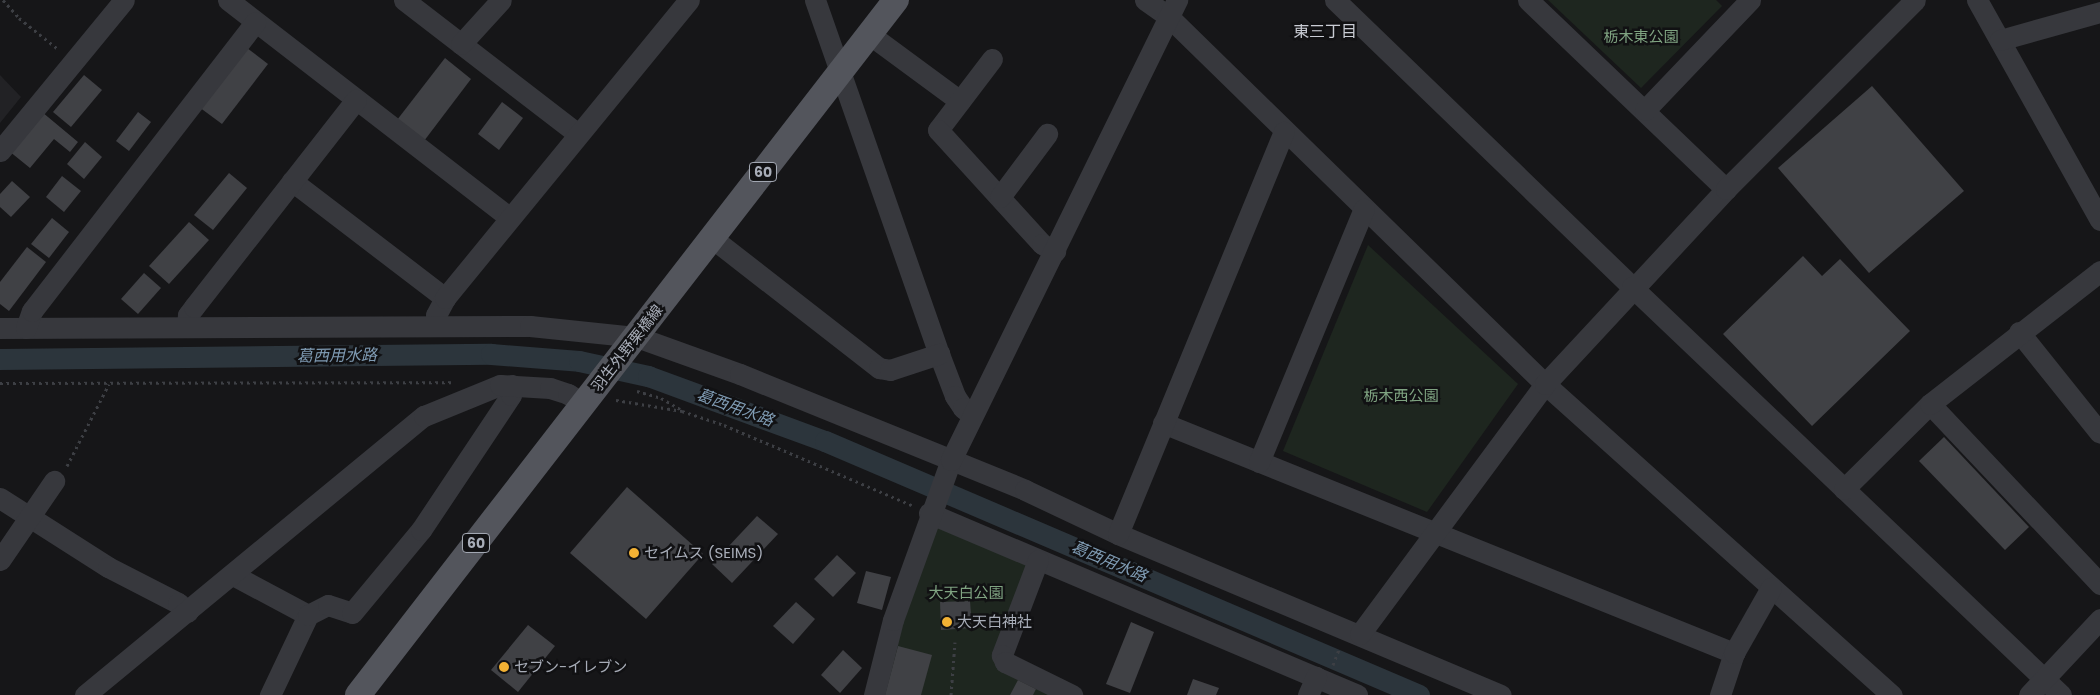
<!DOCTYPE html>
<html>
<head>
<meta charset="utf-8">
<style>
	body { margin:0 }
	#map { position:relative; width:2100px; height:695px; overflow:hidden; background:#161618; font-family:Poppins,"Noto Sans JP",sans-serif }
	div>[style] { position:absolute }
	.built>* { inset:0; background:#222225 }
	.green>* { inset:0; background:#1e261f }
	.canal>* { height:21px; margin:-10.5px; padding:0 10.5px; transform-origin:10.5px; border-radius:10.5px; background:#2c353c }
	.building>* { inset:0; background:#404145 }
	.path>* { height:3px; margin-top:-1.5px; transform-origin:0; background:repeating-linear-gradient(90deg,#3d3f44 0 2.5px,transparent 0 6.5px) }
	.minor>* { height:21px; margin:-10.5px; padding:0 10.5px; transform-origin:10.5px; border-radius:10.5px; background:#37383d }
	.major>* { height:26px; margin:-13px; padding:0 13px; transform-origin:13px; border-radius:13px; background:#53555c }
	.dots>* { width:14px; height:14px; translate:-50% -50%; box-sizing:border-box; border:2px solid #111113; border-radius:50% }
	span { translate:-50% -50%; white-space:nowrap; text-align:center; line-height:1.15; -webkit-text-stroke:5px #111113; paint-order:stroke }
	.shield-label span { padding:1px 4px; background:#111113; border:1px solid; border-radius:4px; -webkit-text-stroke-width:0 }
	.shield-label { font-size:14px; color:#a8adb8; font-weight:700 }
	.park-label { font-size:15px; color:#7fa381 }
	.street-label { font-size:15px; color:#a8adb8 }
	.poi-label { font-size:15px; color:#a8adb8 }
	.left { translate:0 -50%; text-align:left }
	.neighbourhood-label { font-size:16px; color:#c9ccd4 }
	.water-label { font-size:16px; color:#7f9bb3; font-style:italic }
</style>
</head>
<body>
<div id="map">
	<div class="built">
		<i style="clip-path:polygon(0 75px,21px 97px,0 123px)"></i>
	</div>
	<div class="green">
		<i style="clip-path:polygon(1548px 0,1716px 0,1722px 6px,1641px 88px)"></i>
		<i style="clip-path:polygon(1368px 245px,1518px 384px,1427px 512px,1283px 451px)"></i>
		<i style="clip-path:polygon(940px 525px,1029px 562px,996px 659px,1052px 695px,882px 695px,931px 530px)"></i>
	</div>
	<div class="canal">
		<i style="left:0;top:359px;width:491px;rotate:-0.6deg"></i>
		<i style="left:491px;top:354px;width:88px;rotate:4.5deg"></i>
		<i style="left:579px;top:361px;width:71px;rotate:12.3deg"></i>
		<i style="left:648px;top:376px;width:189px;rotate:20.2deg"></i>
		<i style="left:825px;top:441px;width:646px;rotate:23.15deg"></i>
	</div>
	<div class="building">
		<i style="clip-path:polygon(247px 48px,268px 64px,222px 124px,199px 107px)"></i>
		<i style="clip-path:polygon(445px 58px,471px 79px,424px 141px,397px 120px)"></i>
		<i style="clip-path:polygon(84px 75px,102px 90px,71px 127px,53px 112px)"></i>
		<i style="clip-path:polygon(1872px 86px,1964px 191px,1869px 273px,1778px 168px)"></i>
		<i style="clip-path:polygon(502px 102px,523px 118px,499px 150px,478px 134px)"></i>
		<i style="clip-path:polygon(42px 112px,78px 142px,70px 152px,54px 139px,30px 168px,9px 151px)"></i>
		<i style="clip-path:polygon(138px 112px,151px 122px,129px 151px,116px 141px)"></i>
		<i style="clip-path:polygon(85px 142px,102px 157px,84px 179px,67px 164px)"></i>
		<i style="clip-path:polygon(229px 173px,247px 188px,213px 230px,194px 215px)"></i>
		<i style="clip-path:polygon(62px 176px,81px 191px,64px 212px,46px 197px)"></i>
		<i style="clip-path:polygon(12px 181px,30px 197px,11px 217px,0 207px,0 194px)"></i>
		<i style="clip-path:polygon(52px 218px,69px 232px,49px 258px,31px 244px)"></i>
		<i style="clip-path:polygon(189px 222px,209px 240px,169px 284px,149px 266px)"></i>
		<i style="clip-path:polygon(27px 247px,46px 262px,9px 311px,0 304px,0 282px)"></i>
		<i style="clip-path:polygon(1803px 256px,1822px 276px,1840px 259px,1910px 331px,1812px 426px,1723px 334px)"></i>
		<i style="clip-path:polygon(144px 273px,161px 288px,138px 314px,121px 299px)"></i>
		<i style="clip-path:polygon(1944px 437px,2029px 527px,2005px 550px,1919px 461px)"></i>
		<i style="clip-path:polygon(627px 487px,703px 554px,646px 619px,570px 553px)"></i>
		<i style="clip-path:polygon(757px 516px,778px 534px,732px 583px,712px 564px)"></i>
		<i style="clip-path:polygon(837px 555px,856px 573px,833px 597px,814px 579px)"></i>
		<i style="clip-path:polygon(866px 571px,891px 577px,882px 610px,857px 603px)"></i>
		<i style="clip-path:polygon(970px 601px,972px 628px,941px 630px,940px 602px)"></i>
		<i style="clip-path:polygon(796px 602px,815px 619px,793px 644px,773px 626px)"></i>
		<i style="clip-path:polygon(1131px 622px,1154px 632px,1130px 693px,1106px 684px)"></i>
		<i style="clip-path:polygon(528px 625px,555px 646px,518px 692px,491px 670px)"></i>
		<i style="clip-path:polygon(898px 646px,932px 655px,921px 695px,885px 695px)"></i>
		<i style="clip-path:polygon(843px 650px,862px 668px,840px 693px,821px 675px)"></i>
		<i style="clip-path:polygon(1193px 679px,1219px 688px,1216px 695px,1187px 695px)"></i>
		<i style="clip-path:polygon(1018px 680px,1036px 689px,1033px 695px,1010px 695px)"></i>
	</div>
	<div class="path">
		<i style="left:3px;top:0;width:24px;rotate:48deg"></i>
		<i style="left:19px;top:18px;width:50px;rotate:38.5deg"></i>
		<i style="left:0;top:383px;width:452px;rotate:-0.1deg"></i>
		<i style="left:637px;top:391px;width:25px;rotate:16deg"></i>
		<i style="left:661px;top:398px;width:22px;rotate:30deg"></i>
		<i style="left:616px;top:400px;width:67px;rotate:9.5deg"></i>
		<i style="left:682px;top:411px;width:44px;rotate:18.4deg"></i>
		<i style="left:724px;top:425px;width:204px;rotate:23.1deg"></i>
		<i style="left:67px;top:466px;width:92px;rotate:-62.9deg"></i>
		<i style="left:1333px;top:665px;width:19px;rotate:-69deg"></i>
		<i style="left:951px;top:695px;width:53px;rotate:-85.7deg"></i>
	</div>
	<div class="minor">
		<i style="left:228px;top:0;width:356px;rotate:37.7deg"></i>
		<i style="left:404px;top:0;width:218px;rotate:37.6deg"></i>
		<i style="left:815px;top:0;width:375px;rotate:70.7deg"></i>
		<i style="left:939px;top:354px;width:45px;rotate:69.1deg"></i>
		<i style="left:955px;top:396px;width:14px;rotate:56deg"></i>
		<i style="left:963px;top:408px;width:11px;rotate:38deg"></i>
		<i style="left:1145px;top:0;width:29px;rotate:35deg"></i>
		<i style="left:1169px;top:17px;width:525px;rotate:44.31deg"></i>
		<i style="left:1545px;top:384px;width:466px;rotate:41.9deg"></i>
		<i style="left:1335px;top:0;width:413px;rotate:44deg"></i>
		<i style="left:1632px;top:287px;width:592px;rotate:43.56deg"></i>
		<i style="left:1528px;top:0;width:274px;rotate:43.7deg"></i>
		<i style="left:1977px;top:0;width:252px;rotate:60.8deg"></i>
		<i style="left:869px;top:34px;width:113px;rotate:36.4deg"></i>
		<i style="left:2000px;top:40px;width:104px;rotate:-15.6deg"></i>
		<i style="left:461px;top:44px;width:59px;rotate:-47.7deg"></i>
		<i style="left:992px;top:59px;width:89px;rotate:127.3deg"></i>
		<i style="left:938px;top:130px;width:154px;rotate:47.6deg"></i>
		<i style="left:1042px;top:244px;width:15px;rotate:28deg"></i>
		<i style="left:1645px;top:110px;width:152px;rotate:-46.3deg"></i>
		<i style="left:0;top:151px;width:195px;rotate:-50.6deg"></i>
		<i style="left:292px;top:181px;width:193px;rotate:37.4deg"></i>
		<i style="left:1000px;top:197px;width:79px;rotate:-53.3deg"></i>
		<i style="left:712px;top:238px;width:212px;rotate:37.9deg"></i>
		<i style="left:879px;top:368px;width:11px;rotate:10deg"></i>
		<i style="left:890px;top:370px;width:52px;rotate:-18.1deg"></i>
		<i style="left:435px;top:325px;width:10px;rotate:-84deg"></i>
		<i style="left:436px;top:315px;width:19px;rotate:-62deg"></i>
		<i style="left:445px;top:298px;width:385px;rotate:-50.7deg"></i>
		<i style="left:187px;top:326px;width:11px;rotate:-85deg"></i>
		<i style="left:188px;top:315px;width:10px;rotate:-53deg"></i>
		<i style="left:194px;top:307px;width:263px;rotate:-52deg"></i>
		<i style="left:0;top:328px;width:530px;rotate:-0.22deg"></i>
		<i style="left:530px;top:326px;width:108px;rotate:5.9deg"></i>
		<i style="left:637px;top:337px;width:109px;rotate:19.8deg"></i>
		<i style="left:740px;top:374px;width:308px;rotate:22.1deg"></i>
		<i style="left:1025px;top:490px;width:103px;rotate:25.3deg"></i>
		<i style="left:1118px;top:534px;width:415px;rotate:22.8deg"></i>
		<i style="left:26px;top:328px;width:18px;rotate:-71deg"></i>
		<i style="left:32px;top:311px;width:365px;rotate:-52.3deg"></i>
		<i style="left:2019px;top:332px;width:129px;rotate:51.3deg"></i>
		<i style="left:1930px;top:404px;width:248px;rotate:46.6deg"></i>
		<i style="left:1163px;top:423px;width:616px;rotate:21.94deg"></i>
		<i style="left:1259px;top:462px;width:274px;rotate:-67.5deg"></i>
		<i style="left:1844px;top:489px;width:121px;rotate:-44.7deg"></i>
		<i style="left:1930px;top:404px;width:216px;rotate:-38deg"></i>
		<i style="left:0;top:498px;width:128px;rotate:32.6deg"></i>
		<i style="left:108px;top:567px;width:79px;rotate:27.2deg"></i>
		<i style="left:178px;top:603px;width:13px;rotate:42deg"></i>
		<i style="left:929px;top:513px;width:465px;rotate:23deg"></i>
		<i style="left:1118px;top:534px;width:435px;rotate:-67.6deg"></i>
		<i style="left:0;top:560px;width:96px;rotate:-55.6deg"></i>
		<i style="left:1038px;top:560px;width:102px;rotate:110.8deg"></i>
		<i style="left:1002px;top:655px;width:8px;rotate:67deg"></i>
		<i style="left:1005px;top:662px;width:75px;rotate:26.2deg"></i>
		<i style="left:233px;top:575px;width:85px;rotate:28.1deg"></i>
		<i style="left:308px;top:615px;width:89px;rotate:115.4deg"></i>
		<i style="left:308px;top:615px;width:22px;rotate:-27deg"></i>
		<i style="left:328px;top:605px;width:25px;rotate:18deg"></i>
		<i style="left:352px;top:613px;width:108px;rotate:-50.3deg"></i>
		<i style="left:421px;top:530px;width:162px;rotate:-56.3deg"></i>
		<i style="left:511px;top:395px;width:10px;rotate:-84deg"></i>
		<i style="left:1360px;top:634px;width:311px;rotate:-53.5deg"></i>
		<i style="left:1545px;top:384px;width:266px;rotate:-47.1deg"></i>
		<i style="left:1726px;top:189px;width:267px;rotate:-45deg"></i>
		<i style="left:85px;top:695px;width:439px;rotate:-39.5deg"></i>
		<i style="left:424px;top:416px;width:82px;rotate:-22.2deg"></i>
		<i style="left:500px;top:385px;width:50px;rotate:3.4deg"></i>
		<i style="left:550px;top:388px;width:19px;rotate:18deg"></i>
		<i style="left:568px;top:394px;width:19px;rotate:32deg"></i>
		<i style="left:874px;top:695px;width:77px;rotate:-75.8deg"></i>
		<i style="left:893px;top:620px;width:170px;rotate:-70.1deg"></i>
		<i style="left:951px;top:460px;width:513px;rotate:-63.83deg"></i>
		<i style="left:1308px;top:695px;width:20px;rotate:-66deg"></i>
		<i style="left:1720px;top:695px;width:44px;rotate:-71.6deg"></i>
		<i style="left:1734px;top:653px;width:75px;rotate:-60.4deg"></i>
		<i style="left:2029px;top:695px;width:104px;rotate:-46.9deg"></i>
	</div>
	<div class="major">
		<i style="left:358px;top:695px;width:879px;rotate:-52.26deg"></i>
	</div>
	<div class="dots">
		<i style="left:634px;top:553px;background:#f2b134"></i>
		<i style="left:947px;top:622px;background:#f2b134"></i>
		<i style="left:504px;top:667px;background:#f2b134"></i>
	</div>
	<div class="shield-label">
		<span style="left:763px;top:172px">60</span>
		<span style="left:476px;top:543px">60</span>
	</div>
	<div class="park-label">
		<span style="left:1641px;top:37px">栃木東公園</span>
		<span style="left:1401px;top:396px">栃木西公園</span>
		<span style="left:966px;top:593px">大天白公園</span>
	</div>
	<div class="street-label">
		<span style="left:627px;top:348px;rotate:-52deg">羽生外野栗橋線</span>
	</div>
	<div class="poi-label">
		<span class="left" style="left:644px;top:553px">セイムス (SEIMS)</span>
		<span class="left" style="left:957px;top:622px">大天白神社</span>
		<span class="left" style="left:514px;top:667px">セブン-イレブン</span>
	</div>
	<div class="neighbourhood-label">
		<span style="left:1325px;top:32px">東三丁目</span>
	</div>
	<div class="water-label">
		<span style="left:337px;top:356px;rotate:-1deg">葛西用水路</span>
		<span style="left:735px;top:408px;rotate:20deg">葛西用水路</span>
		<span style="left:1109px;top:562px;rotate:23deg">葛西用水路</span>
	</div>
</div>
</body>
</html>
